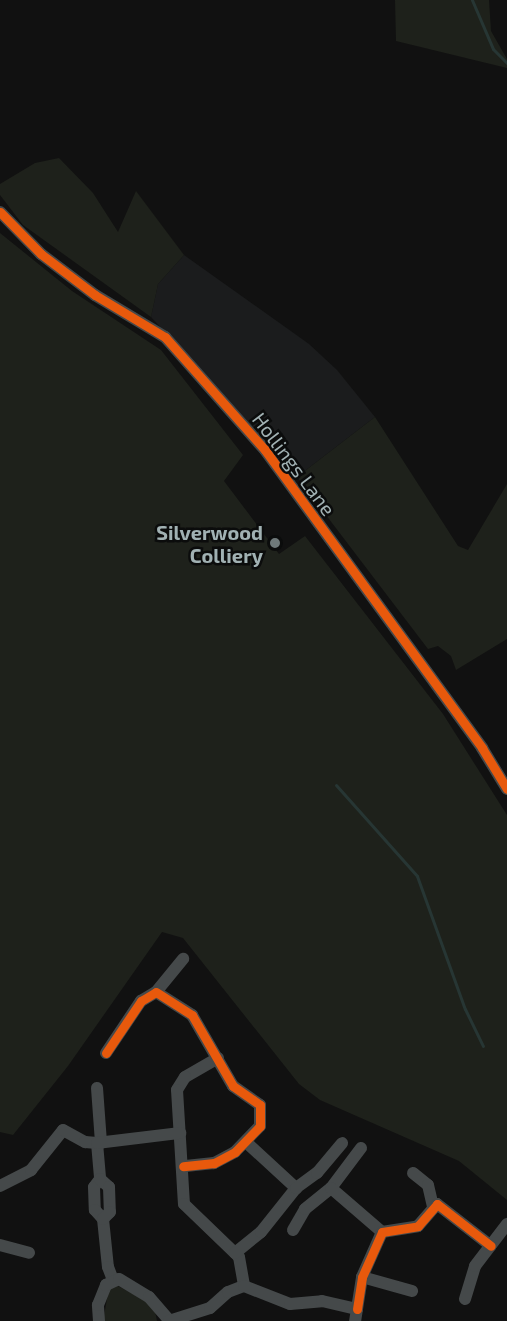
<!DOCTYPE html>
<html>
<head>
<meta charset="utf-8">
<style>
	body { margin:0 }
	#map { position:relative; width:507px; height:1321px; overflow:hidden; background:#111; font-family:"Exo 2",sans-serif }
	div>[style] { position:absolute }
	.built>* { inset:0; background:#1b1c1d }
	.green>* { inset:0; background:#1e211b }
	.stream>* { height:3px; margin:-1.5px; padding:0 1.5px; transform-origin:1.5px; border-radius:1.5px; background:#273634 }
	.minor>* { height:12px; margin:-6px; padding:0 6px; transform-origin:6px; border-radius:6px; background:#45494a }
	.cycleway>* { height:9px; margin:-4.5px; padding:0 4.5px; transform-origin:4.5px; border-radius:4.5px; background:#e8590c }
	.dots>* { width:16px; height:16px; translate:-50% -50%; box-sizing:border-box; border:3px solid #0b0c0c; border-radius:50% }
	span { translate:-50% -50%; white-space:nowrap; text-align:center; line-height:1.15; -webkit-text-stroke:5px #0b0c0c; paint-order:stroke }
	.street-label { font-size:20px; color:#a1b1b3 }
	.poi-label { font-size:20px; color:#a1b1b3; font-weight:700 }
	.right { translate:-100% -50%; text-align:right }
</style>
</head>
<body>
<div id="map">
	<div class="built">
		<i style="clip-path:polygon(184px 255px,309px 344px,337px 370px,375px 417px,297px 477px,151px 317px,158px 284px)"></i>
	</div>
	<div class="green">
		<i style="clip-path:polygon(395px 0,489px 0,491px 31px,507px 59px,507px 68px,396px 41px)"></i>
		<i style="clip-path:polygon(59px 158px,93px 193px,118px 232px,136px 191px,184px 255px,158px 284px,151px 317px,23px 225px,0 195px,0 184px,35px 163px)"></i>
		<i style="clip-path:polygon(0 233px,72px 291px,161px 350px,243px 455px,224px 481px,279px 554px,305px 536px,443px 714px,507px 815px,507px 1200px,459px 1161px,320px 1100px,299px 1084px,183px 938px,162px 932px,68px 1066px,13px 1135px,0 1132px)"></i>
		<i style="clip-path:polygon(375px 417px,458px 546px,468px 550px,507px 484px,507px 639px,456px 670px,451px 656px,438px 646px,428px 649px,297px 477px)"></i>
		<i style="clip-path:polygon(116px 1285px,145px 1300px,155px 1311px,157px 1321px,103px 1321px,109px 1288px)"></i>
	</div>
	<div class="stream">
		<i style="left:472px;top:0;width:53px;rotate:66.8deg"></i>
		<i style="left:493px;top:49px;width:20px;rotate:45deg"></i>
		<i style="left:336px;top:785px;width:122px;rotate:48.3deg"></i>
		<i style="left:417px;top:876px;width:141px;rotate:70.2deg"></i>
		<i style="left:465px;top:1009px;width:41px;rotate:64.1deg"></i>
	</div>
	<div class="minor">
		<i style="left:0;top:212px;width:59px;rotate:45.7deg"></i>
		<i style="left:41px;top:254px;width:68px;rotate:37.2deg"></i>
		<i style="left:95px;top:295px;width:82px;rotate:31deg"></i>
		<i style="left:165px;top:337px;width:151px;rotate:48.5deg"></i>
		<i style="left:265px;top:450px;width:369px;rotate:53.9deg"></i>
		<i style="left:482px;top:748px;width:48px;rotate:58.6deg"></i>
		<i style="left:156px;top:992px;width:43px;rotate:-50.7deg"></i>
		<i style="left:106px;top:1053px;width:63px;rotate:-56.1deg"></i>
		<i style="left:141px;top:1001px;width:17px;rotate:-31deg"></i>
		<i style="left:156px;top:992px;width:43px;rotate:32.6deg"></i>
		<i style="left:192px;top:1015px;width:82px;rotate:60deg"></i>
		<i style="left:233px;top:1086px;width:33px;rotate:35deg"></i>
		<i style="left:260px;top:1105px;width:21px;rotate:90deg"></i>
		<i style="left:260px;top:1126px;width:36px;rotate:134deg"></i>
		<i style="left:235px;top:1152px;width:24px;rotate:152deg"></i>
		<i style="left:214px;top:1163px;width:31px;rotate:174deg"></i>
		<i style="left:218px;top:1058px;width:38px;rotate:150deg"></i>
		<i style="left:185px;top:1077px;width:15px;rotate:122deg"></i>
		<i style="left:177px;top:1090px;width:114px;rotate:86.5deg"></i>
		<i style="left:184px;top:1204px;width:76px;rotate:43.9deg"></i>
		<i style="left:239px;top:1257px;width:29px;rotate:80deg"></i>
		<i style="left:97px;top:1088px;width:55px;rotate:85.8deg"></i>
		<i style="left:97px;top:1143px;width:36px;rotate:85deg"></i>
		<i style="left:247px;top:1143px;width:67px;rotate:42.6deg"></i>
		<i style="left:413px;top:1173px;width:19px;rotate:39deg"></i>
		<i style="left:428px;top:1185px;width:22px;rotate:77deg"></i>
		<i style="left:100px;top:1179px;width:10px;rotate:127deg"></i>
		<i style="left:94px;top:1187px;width:23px;rotate:88deg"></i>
		<i style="left:95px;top:1210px;width:12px;rotate:48deg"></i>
		<i style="left:103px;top:1219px;width:48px;rotate:84.1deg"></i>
		<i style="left:108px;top:1267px;width:14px;rotate:69deg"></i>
		<i style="left:100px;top:1179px;width:12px;rotate:42deg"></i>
		<i style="left:109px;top:1187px;width:25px;rotate:88deg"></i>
		<i style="left:110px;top:1212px;width:10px;rotate:135deg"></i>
		<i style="left:0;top:1186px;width:35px;rotate:-27deg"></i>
		<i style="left:31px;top:1170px;width:51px;rotate:-51.3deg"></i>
		<i style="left:63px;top:1130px;width:25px;rotate:29deg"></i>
		<i style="left:85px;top:1142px;width:12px;rotate:5deg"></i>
		<i style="left:97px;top:1143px;width:84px;rotate:-6.9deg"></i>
		<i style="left:331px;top:1188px;width:50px;rotate:-53.1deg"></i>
		<i style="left:293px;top:1230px;width:24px;rotate:-60deg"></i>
		<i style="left:305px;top:1209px;width:33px;rotate:-39deg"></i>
		<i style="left:331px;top:1188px;width:67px;rotate:40.8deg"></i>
		<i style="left:0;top:1245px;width:30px;rotate:15deg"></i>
		<i style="left:235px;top:1253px;width:33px;rotate:-39deg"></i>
		<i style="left:261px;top:1232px;width:56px;rotate:-51.5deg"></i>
		<i style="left:296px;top:1188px;width:26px;rotate:-36deg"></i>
		<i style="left:317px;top:1173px;width:39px;rotate:-50deg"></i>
		<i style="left:362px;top:1277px;width:52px;rotate:15.6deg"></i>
		<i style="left:465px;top:1299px;width:34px;rotate:-73deg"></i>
		<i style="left:475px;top:1266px;width:53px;rotate:-52.7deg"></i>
		<i style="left:357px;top:1309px;width:32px;rotate:-81deg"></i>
		<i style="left:362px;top:1277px;width:49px;rotate:-66deg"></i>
		<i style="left:382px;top:1232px;width:36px;rotate:-9deg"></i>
		<i style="left:418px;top:1226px;width:29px;rotate:-49deg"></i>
		<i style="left:437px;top:1204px;width:68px;rotate:37.9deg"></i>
		<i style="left:99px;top:1321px;width:16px;rotate:-94deg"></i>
		<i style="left:98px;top:1305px;width:22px;rotate:-68deg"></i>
		<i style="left:106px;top:1285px;width:14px;rotate:-25deg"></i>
		<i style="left:119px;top:1279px;width:35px;rotate:31deg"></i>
		<i style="left:149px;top:1297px;width:32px;rotate:49deg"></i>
		<i style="left:169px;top:1321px;width:43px;rotate:-17.6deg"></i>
		<i style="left:210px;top:1308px;width:24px;rotate:-42deg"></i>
		<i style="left:228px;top:1292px;width:17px;rotate:-21deg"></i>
		<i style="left:244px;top:1286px;width:49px;rotate:21.4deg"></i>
		<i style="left:290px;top:1304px;width:32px;rotate:-5deg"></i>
		<i style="left:322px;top:1301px;width:36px;rotate:13deg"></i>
		<i style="left:357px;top:1309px;width:12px;rotate:99deg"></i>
	</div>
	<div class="cycleway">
		<i style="left:0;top:212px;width:59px;rotate:45.7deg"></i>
		<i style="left:41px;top:254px;width:68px;rotate:37.2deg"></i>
		<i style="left:95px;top:295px;width:82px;rotate:31deg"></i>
		<i style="left:165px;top:337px;width:151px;rotate:48.5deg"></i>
		<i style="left:265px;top:450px;width:369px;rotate:53.9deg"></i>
		<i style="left:482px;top:748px;width:48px;rotate:58.6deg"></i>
		<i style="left:106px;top:1053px;width:63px;rotate:-56.1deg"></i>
		<i style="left:141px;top:1001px;width:17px;rotate:-31deg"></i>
		<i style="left:156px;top:992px;width:43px;rotate:32.6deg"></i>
		<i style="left:192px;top:1015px;width:82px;rotate:60deg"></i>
		<i style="left:233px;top:1086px;width:33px;rotate:35deg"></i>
		<i style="left:260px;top:1105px;width:21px;rotate:90deg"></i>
		<i style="left:260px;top:1126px;width:36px;rotate:134deg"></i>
		<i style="left:235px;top:1152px;width:24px;rotate:152deg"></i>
		<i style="left:214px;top:1163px;width:31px;rotate:174deg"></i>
		<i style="left:357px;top:1309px;width:32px;rotate:-81deg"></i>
		<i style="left:362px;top:1277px;width:49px;rotate:-66deg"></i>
		<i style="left:382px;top:1232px;width:36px;rotate:-9deg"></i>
		<i style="left:418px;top:1226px;width:29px;rotate:-49deg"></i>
		<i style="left:437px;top:1204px;width:68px;rotate:37.9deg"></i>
	</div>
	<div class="dots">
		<i style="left:275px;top:543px;background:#6f797a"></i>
	</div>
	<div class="street-label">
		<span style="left:294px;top:464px;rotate:53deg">Hollings Lane</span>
	</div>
	<div class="poi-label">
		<span class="right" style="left:263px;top:544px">Silverwood<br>Colliery</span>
	</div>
</div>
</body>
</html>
